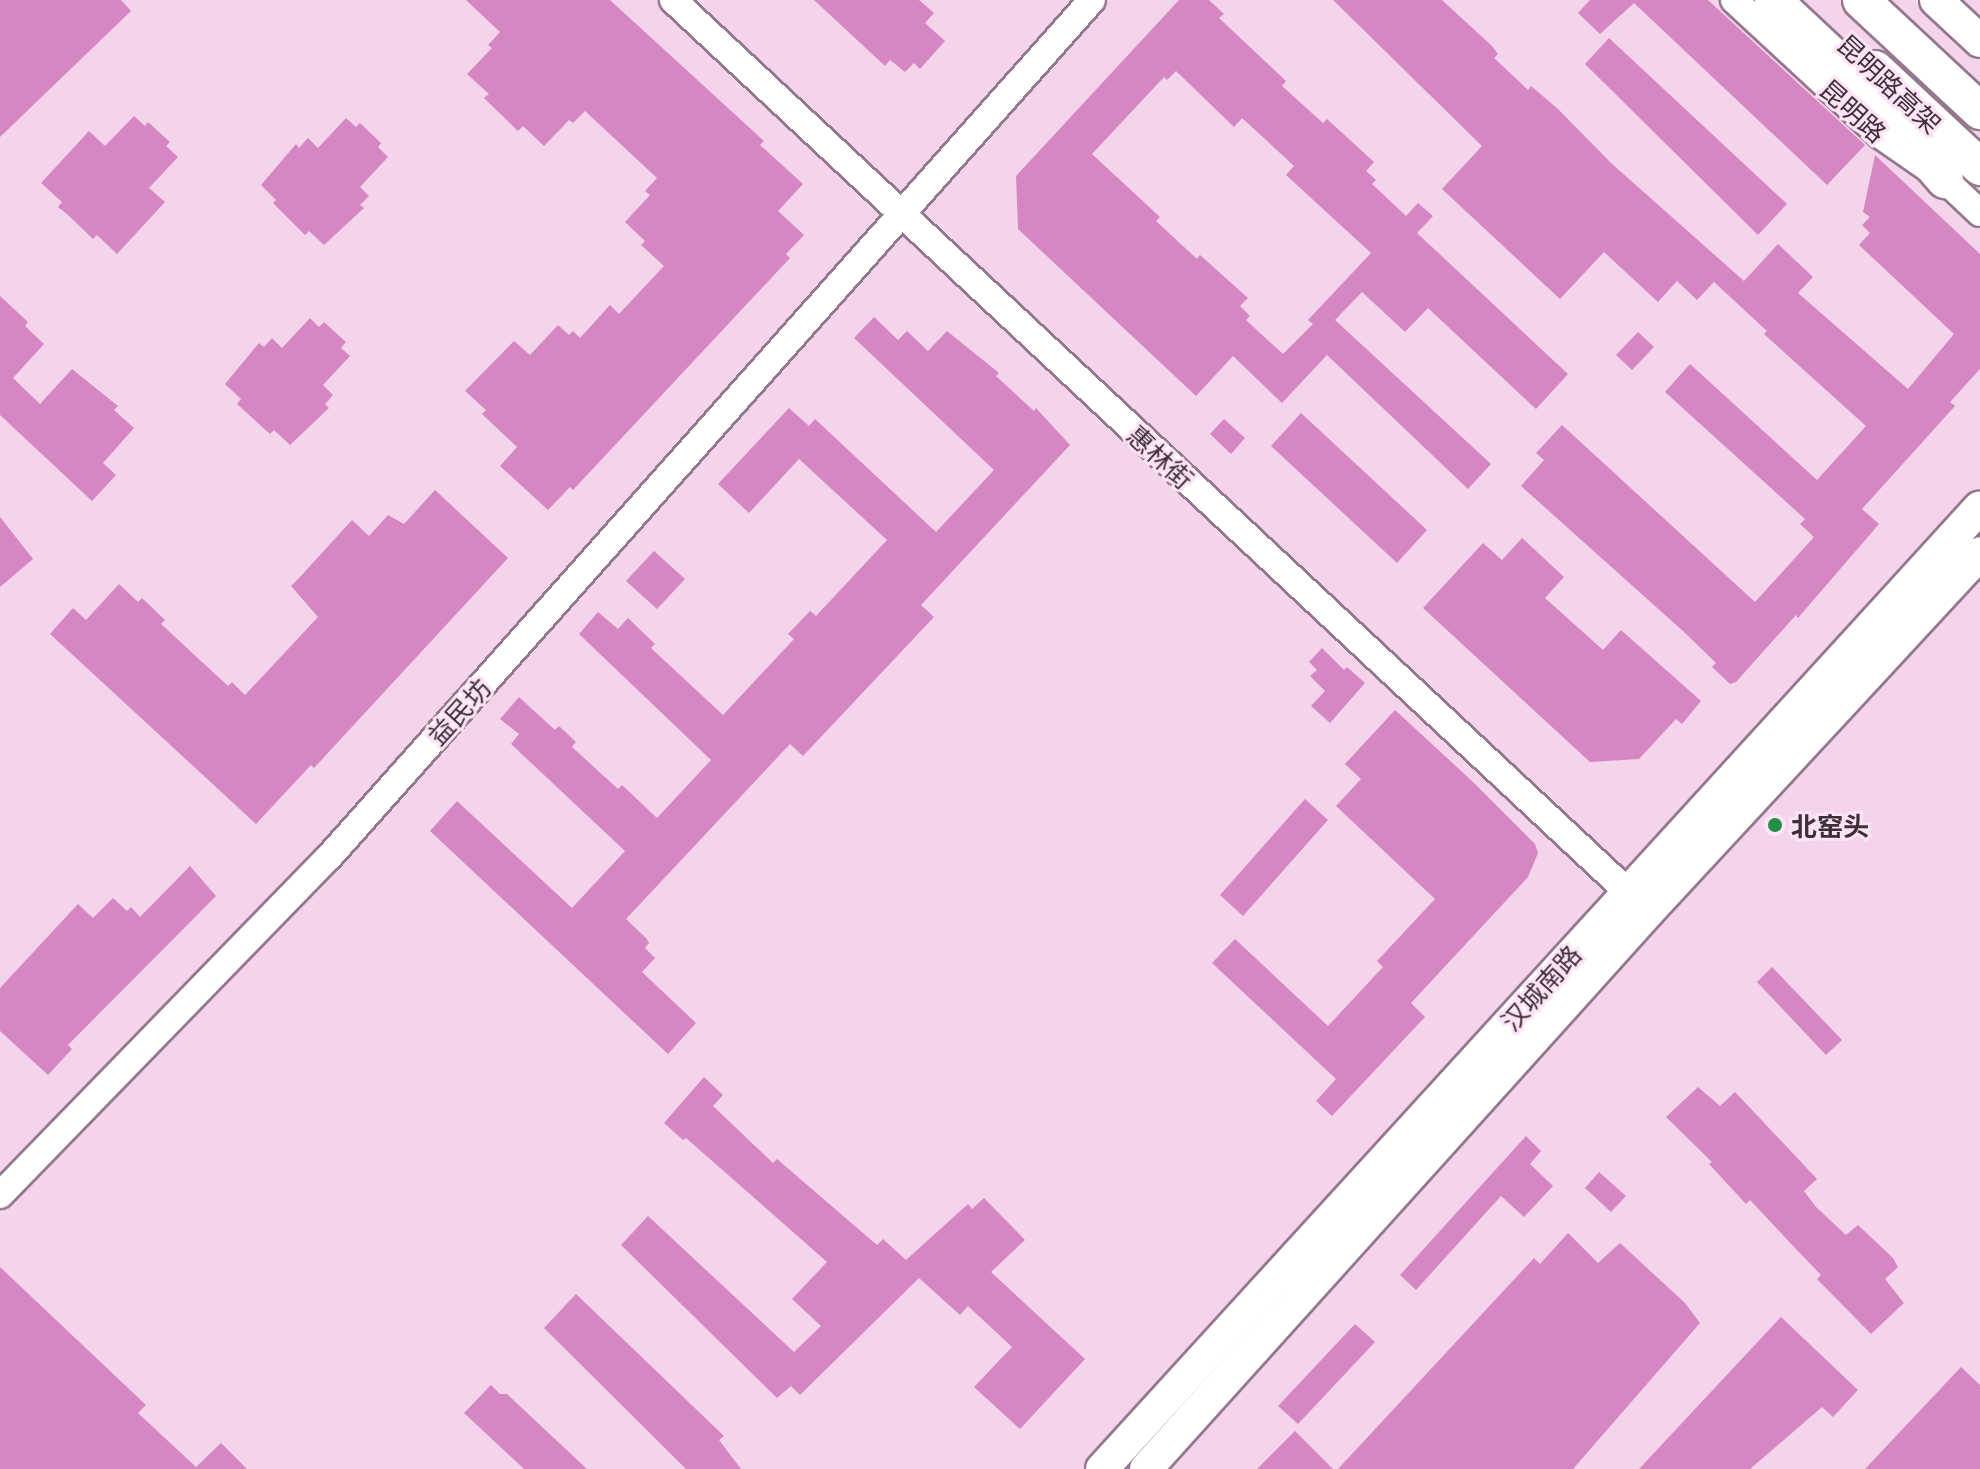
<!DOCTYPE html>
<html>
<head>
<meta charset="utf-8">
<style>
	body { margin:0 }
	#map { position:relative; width:1980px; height:1469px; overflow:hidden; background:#f4d4eb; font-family:Literata,"Noto Sans SC",serif }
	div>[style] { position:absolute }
	.building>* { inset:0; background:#d686c3 }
	.roads { filter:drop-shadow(2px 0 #94788c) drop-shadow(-2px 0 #94788c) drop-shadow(0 2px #94788c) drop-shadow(0 -2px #94788c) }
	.minor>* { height:26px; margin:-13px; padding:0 13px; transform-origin:13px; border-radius:13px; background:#fff }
	.major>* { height:32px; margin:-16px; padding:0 16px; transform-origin:16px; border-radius:16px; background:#fff }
	.highway>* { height:36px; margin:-18px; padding:0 18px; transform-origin:18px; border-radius:18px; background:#fff }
	.dots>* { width:22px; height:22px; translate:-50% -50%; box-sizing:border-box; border:4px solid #fde3f6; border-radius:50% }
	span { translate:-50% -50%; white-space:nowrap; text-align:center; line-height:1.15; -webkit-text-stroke:6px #fde3f6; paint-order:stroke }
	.street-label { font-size:26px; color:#3d3039 }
	.poi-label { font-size:26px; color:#3d3039; font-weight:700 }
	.left { translate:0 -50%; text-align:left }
</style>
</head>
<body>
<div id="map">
	<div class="building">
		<i style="clip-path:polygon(0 0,121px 0,131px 11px,0 137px)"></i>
		<i style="clip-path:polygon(466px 0,610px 0,764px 141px,760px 145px,803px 184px,778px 211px,804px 235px,786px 254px,790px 258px,573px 490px,570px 487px,548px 510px,500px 466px,517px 447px,482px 414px,486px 410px,465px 391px,514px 341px,530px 355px,558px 325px,569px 335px,573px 331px,580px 338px,610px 305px,619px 314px,664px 266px,641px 245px,645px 241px,625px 222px,650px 195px,645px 191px,657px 178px,585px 111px,573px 123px,569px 120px,544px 146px,523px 126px,518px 131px,484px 98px,489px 94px,467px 74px,492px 48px,488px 45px,500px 32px)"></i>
		<i style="clip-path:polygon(814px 0,919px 0,934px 13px,925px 23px,945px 41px,920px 69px,914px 63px,905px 72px,890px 60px,885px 66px)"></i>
		<i style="clip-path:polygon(evenodd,1179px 0,1209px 0,1224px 14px,1219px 18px,1286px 81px,1282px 86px,1323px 123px,1327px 119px,1374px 162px,1366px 171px,1376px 180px,1372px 184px,1406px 216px,1418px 203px,1433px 216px,1417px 233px,1568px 374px,1536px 409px,1428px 308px,1405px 332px,1362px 292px,1335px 320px,1491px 464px,1468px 489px,1327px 355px,1282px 403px,1233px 356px,1196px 396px,1018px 229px,1016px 176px,1179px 0,1176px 71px,1234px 127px,1242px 118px,1265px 139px,1294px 166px,1286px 175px,1371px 253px,1308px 320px,1313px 324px,1283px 354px,1246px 320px,1250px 316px,1240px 306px,1248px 298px,1200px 255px,1197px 259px,1156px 221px,1160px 217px,1092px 154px,1164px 77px,1167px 80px,1176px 71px)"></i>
		<i style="clip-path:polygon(1333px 0,1442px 0,1492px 46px,1498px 54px,1494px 58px,1528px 90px,1531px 86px,1558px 109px,1611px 163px,1744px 281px,1778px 244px,1813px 277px,1798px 293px,1908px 389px,1954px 334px,1859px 245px,1870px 233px,1862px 225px,1870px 217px,1863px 212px,1875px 155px,1980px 254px,1980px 369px,1950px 402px,1955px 406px,1862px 509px,1879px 524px,1798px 618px,1796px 615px,1736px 682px,1730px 684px,1712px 667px,1716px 663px,1684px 632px,1521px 486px,1544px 460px,1536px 453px,1562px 425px,1755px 602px,1814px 537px,1800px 524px,1805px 519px,1665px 392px,1690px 364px,1817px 480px,1866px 426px,1764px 334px,1767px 331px,1714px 282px,1697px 300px,1677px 281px,1658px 302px,1604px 252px,1560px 299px,1442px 189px,1482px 146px)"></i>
		<i style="clip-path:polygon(1590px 0,1708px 0,1865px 145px,1827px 185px,1634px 3px,1600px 34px,1578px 13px)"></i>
		<i style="clip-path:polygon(1609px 38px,1787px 204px,1758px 235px,1585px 64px)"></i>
		<i style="clip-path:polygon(134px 116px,145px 126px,148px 122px,170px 142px,166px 146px,178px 157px,149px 188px,165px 202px,117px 254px,97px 235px,93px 239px,68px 215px,58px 207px,62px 202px,41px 183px,89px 131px,105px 146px)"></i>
		<i style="clip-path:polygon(346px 118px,356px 127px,360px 123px,381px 143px,378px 147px,388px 157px,360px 187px,369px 196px,360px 205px,364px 208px,324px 245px,309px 231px,305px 235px,273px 203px,276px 200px,261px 185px,296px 144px,299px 148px,308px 138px,318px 148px)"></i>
		<i style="clip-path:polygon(0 296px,28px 322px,25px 326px,44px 344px,13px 378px,40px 404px,72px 369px,118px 406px,114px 410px,134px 428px,103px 463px,116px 475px,92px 501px,0 415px)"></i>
		<i style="clip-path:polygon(874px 317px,898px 340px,907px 331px,928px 351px,947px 331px,999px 373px,996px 376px,1034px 411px,1036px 408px,1070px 445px,921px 605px,934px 617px,803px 756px,790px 744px,626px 919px,647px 939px,649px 943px,645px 948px,655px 958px,642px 972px,696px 1023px,668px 1054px,430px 831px,457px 801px,572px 908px,625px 851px,511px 744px,519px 734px,500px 719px,519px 697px,555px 730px,559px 726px,576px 742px,572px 747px,618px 789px,622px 785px,657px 818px,711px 760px,579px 634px,598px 612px,618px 629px,628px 618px,655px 644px,651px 648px,723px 715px,794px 639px,788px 634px,810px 611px,816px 616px,887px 540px,799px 459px,749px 513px,718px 484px,789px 408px,809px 426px,815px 419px,936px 532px,994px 470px,854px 338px)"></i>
		<i style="clip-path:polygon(310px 318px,319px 327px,324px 322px,346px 342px,341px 348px,350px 356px,323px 385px,333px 395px,325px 404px,329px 408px,290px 445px,274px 430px,270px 434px,260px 425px,237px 404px,241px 399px,225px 384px,259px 343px,264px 347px,272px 338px,282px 348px)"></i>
		<i style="clip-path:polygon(1638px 332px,1654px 347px,1632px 370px,1616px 355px)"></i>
		<i style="clip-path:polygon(1301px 413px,1427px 530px,1397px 563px,1271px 446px)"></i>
		<i style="clip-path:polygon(1224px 419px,1245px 438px,1231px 454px,1210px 434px)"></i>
		<i style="clip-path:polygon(435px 490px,508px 558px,314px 768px,311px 765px,256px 824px,50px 634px,73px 608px,86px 620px,119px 584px,138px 602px,142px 598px,165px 620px,161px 624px,228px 686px,232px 682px,245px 695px,318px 617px,291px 586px,300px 577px,352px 520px,369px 536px,388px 515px,404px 524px)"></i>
		<i style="clip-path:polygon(0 517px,33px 559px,0 587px)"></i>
		<i style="clip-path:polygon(1522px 538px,1564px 577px,1545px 598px,1603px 650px,1621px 630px,1701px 701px,1682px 724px,1676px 719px,1639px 759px,1590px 762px,1423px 608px,1483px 543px,1502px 560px)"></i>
		<i style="clip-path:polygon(654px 551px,685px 579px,657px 609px,626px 581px)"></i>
		<i style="clip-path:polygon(1322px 648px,1344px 670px,1347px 667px,1365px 683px,1330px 723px,1311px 706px,1325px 691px,1310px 676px,1317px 670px,1309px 662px)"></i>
		<i style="clip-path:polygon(1395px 710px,1472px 781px,1535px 844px,1538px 853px,1528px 877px,1411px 1003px,1425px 1017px,1332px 1116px,1316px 1101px,1336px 1079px,1212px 963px,1235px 939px,1328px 1026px,1383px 967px,1377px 961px,1435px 899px,1336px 806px,1361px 779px,1345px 764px)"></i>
		<i style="clip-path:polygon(1305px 799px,1328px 820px,1243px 916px,1220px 895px)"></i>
		<i style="clip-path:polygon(190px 866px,216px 896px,68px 1045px,72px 1049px,48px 1075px,0 1031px,0 988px,78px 904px,93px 918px,113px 898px,127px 911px,131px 907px,140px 917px)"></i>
		<i style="clip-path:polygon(1772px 967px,1842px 1040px,1826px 1055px,1757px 982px)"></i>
		<i style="clip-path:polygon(704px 1077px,723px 1095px,713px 1106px,773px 1163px,777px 1159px,877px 1245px,883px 1239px,906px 1260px,968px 1204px,972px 1209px,984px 1198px,1025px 1240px,991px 1272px,1085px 1359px,1020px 1429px,974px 1387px,1012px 1347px,968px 1306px,960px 1315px,919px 1278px,800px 1395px,791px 1386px,777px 1398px,621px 1245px,648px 1216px,794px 1352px,821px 1326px,792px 1299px,827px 1262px,686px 1138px,683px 1140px,664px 1123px)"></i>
		<i style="clip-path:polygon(1698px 1087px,1720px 1106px,1735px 1092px,1817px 1179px,1804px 1191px,1816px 1207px,1846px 1235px,1858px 1225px,1893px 1258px,1898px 1267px,1885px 1279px,1904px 1303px,1871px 1334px,1817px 1279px,1821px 1275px,1795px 1248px,1750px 1200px,1746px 1204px,1709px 1164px,1712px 1162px,1666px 1117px)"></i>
		<i style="clip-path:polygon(1526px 1136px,1541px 1151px,1530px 1164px,1553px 1186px,1524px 1217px,1501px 1196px,1416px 1290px,1400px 1275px)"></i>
		<i style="clip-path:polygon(1599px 1172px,1626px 1196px,1611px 1212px,1585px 1188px)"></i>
		<i style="clip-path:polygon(1568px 1233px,1598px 1263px,1620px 1243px,1685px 1303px,1700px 1323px,1573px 1469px,1338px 1469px,1534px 1258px,1540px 1264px)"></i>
		<i style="clip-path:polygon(0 1267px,146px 1405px,138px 1413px,196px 1467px,221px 1443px,247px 1469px,0 1469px)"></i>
		<i style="clip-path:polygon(576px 1294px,724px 1436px,719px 1440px,741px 1469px,686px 1469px,544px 1328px)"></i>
		<i style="clip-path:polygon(1781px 1317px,1858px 1390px,1833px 1417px,1822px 1407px,1750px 1469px,1639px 1469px)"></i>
		<i style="clip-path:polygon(1355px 1324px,1375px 1342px,1298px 1424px,1278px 1406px)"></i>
		<i style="clip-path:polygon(1961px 1367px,1980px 1385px,1980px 1469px,1865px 1469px)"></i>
		<i style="clip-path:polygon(491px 1385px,500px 1394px,507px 1394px,587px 1469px,524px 1469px,464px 1413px)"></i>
		<i style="clip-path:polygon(1295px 1431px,1333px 1469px,1257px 1469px)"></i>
	</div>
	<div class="roads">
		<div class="minor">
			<i style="left:673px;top:0;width:1327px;rotate:43.05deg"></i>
			<i style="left:1734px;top:0;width:199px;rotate:42.8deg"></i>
			<i style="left:1880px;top:135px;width:79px;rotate:34.7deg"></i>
			<i style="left:1945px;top:180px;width:48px;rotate:43.3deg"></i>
			<i style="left:0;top:1195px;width:472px;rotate:-45.8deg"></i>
			<i style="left:329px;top:857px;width:1147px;rotate:-48.32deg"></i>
		</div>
		<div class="major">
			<i style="left:1936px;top:0;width:60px;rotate:43deg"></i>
			<i style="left:1102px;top:1469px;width:1302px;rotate:-47.61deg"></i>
			<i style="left:1146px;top:1469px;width:750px;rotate:-47.97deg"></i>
			<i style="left:1648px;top:912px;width:489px;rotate:-47.2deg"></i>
		</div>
		<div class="highway">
			<i style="left:1773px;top:0;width:112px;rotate:43.2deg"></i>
			<i style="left:1855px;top:77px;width:137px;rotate:48.9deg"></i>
			<i style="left:1861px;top:0;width:163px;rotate:43deg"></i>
			<i style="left:1875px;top:69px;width:144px;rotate:43deg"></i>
		</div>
	</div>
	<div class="dots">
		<i style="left:1775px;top:825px;background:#248f47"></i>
	</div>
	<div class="street-label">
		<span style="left:1890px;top:83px;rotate:43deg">昆明路高架</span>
		<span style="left:1854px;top:110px;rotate:42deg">昆明路</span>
		<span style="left:1161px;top:456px;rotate:43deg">惠林街</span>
		<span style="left:458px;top:711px;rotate:-48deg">益民坊</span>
		<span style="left:1540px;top:987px;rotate:-48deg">汉城南路</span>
	</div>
	<div class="poi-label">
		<span class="left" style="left:1791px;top:825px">北窑头</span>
	</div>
</div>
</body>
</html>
